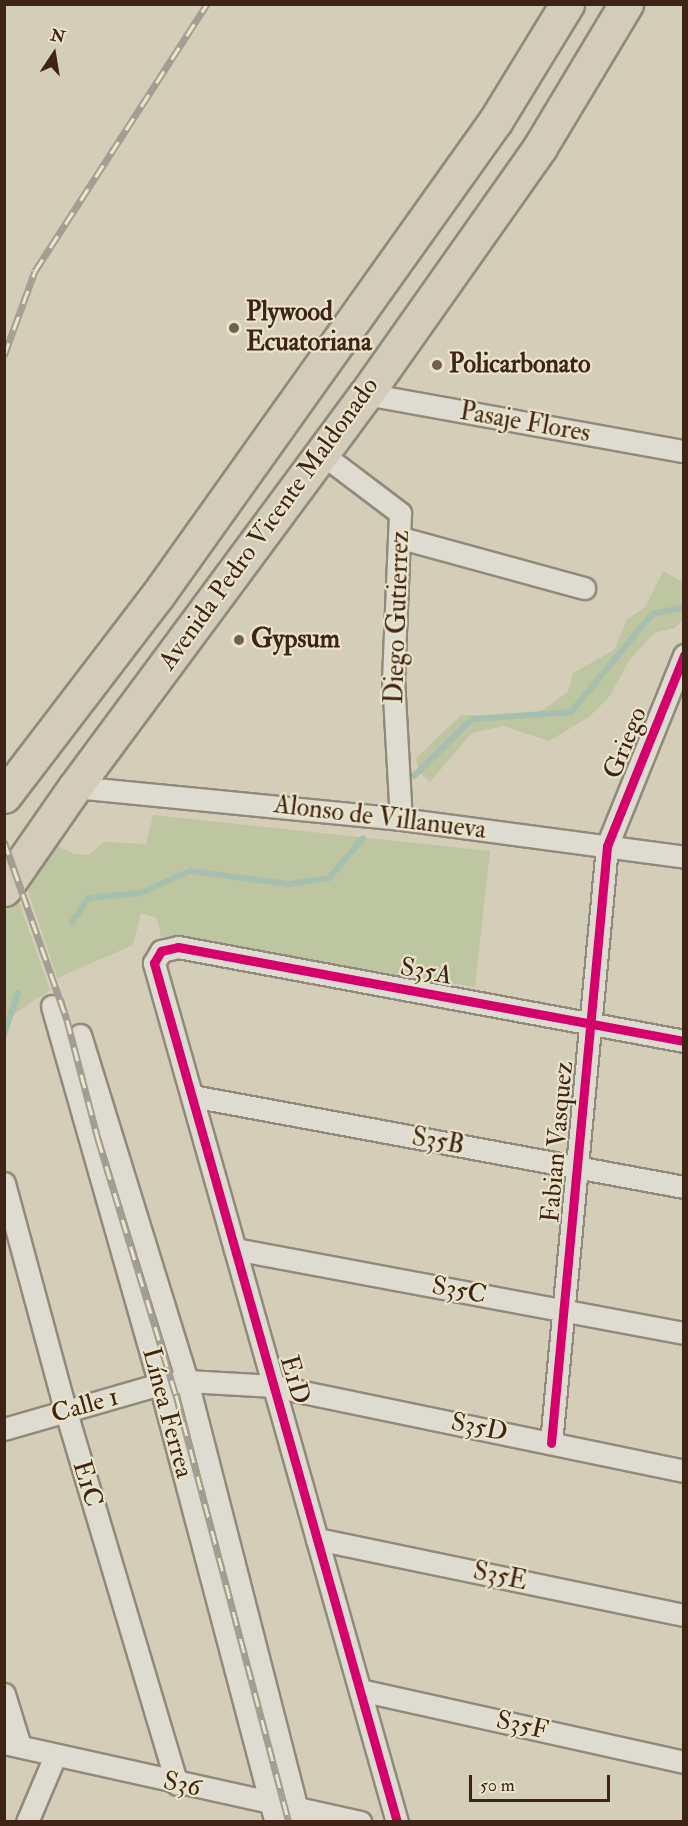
<!DOCTYPE html>
<html>
<head>
<meta charset="utf-8">
<style>
	body { margin:0 }
	#map { position:relative; width:688px; height:1826px; overflow:hidden; background:#d4ceb8; font-family:"IM FELL Double Pica",serif }
	div>[style] { position:absolute }
	.green>* { inset:0; background:#bec5a1 }
	.stream>* { height:6px; margin:-3px; padding:0 3px; transform-origin:3px; border-radius:3px; background:#a7bfad }
	.roads { filter:drop-shadow(2px 0 #90897c) drop-shadow(-2px 0 #90897c) drop-shadow(0 2px #90897c) drop-shadow(0 -2px #90897c) }
	.minor>* { height:21px; margin:-10.5px; padding:0 10.5px; transform-origin:10.5px; border-radius:10.5px; background:#dedcd0 }
	.primary>* { height:33px; margin:-16.5px; padding:0 16.5px; transform-origin:16.5px; border-radius:16.5px; background:#d3ccbb }
	.rail>* { height:7px; margin-top:-3.5px; transform-origin:0; background:repeating-linear-gradient(90deg,#ebe4c9 0 14px,#a39e93 0 28px); box-sizing:border-box; border-block:2px solid #a39e93 }
	.cycleway>* { height:9px; margin:-4.5px; padding:0 4.5px; transform-origin:4.5px; border-radius:4.5px; background:#d6006c }
	.dots>* { width:16px; height:16px; translate:-50% -50%; box-sizing:border-box; border:3px solid #ebe4c9; border-radius:50% }
	span { translate:-50% -50%; white-space:nowrap; text-align:center; line-height:1.15; -webkit-text-stroke:4.5px #ebe4c9; paint-order:stroke }
	.poi-label { font-size:26px; color:#3d2417; font-weight:700 }
	.left { translate:0 -50%; text-align:left }
	.street-label { font-size:26px; color:#3d2417 }
	.frame { position:absolute; inset:0; border:6px solid #3d2417; pointer-events:none }
	.north { position:absolute; left:24px; top:24px; width:60px; height:60px; -webkit-text-stroke:4px #ebe4c9; paint-order:stroke; rotate:12deg; font-size:16px; font-weight:700; line-height:24px; text-align:center; color:#3d2417 }
	.north::after { content:''; display:block; margin:auto; width:21px; height:27px; background:#3d2417; clip-path:polygon(50% 0,100% 100%,50% 72%,0 100%) }
	.scale { position:absolute; left:469px; top:1775px; width:141px; height:27px; box-sizing:border-box; border:3px solid #3d2417; border-top:0; padding-left:8px; font-size:18px; line-height:21px; white-space:nowrap; color:#3d2417; -webkit-text-stroke:4px #ebe4c9; paint-order:stroke }
</style>
</head>
<body>
<div id="map">
	<div class="green">
		<i style="clip-path:polygon(663px 571px,683px 582px,683px 619px,675px 628px,654px 633px,631px 658px,609px 697px,589px 717px,549px 741px,503px 726px,472px 733px,430px 782px,419px 772px,416px 758px,461px 715px,531px 718px,568px 692px,573px 673px,614px 650px,627px 620px,645px 607px)"></i>
		<i style="clip-path:polygon(153px 815px,490px 851px,475px 987px,161px 937px,157px 918px,141px 913px,133px 945px,57px 978px,24px 879px,50px 842px,74px 854px,89px 855px,104px 842px,146px 844px)"></i>
		<i style="clip-path:polygon(14px 888px,50px 990px,5px 1020px,5px 902px)"></i>
	</div>
	<div class="stream">
		<i style="left:414px;top:776px;width:81px;rotate:-44.5deg"></i>
		<i style="left:472px;top:719px;width:99px;rotate:-4deg"></i>
		<i style="left:571px;top:712px;width:127px;rotate:-50.4deg"></i>
		<i style="left:652px;top:614px;width:33px;rotate:-12deg"></i>
		<i style="left:72px;top:922px;width:29px;rotate:-56deg"></i>
		<i style="left:88px;top:898px;width:53px;rotate:-5.4deg"></i>
		<i style="left:141px;top:893px;width:54px;rotate:-24.2deg"></i>
		<i style="left:190px;top:871px;width:100px;rotate:7.5deg"></i>
		<i style="left:289px;top:884px;width:40px;rotate:-8.5deg"></i>
		<i style="left:329px;top:878px;width:52px;rotate:-49.6deg"></i>
		<i style="left:4px;top:1035px;width:44px;rotate:-71.6deg"></i>
	</div>
	<div class="roads">
		<div class="minor">
			<i style="left:366px;top:394px;width:323px;rotate:10.2deg"></i>
			<i style="left:322px;top:454px;width:98px;rotate:37.1deg"></i>
			<i style="left:400px;top:513px;width:165px;rotate:92.4deg"></i>
			<i style="left:393px;top:678px;width:141px;rotate:86.8deg"></i>
			<i style="left:401px;top:538px;width:190px;rotate:15.3deg"></i>
			<i style="left:75px;top:787px;width:328px;rotate:5.6deg"></i>
			<i style="left:401px;top:819px;width:286px;rotate:7.6deg"></i>
			<i style="left:52px;top:1006px;width:393px;rotate:74.1deg"></i>
			<i style="left:160px;top:1384px;width:453px;rotate:75.2deg"></i>
			<i style="left:80px;top:1035px;width:362px;rotate:72.8deg"></i>
			<i style="left:187px;top:1381px;width:455px;rotate:75.6deg"></i>
			<i style="left:192px;top:1096px;width:500px;rotate:10.48deg"></i>
			<i style="left:4px;top:1183px;width:237px;rotate:74.9deg"></i>
			<i style="left:66px;top:1412px;width:388px;rotate:73.4deg"></i>
			<i style="left:235px;top:1249px;width:457px;rotate:10.6deg"></i>
			<i style="left:4px;top:1429px;width:162px;rotate:-16.1deg"></i>
			<i style="left:160px;top:1384px;width:27px;rotate:-6deg"></i>
			<i style="left:187px;top:1381px;width:87px;rotate:3.3deg"></i>
			<i style="left:274px;top:1386px;width:419px;rotate:11.7deg"></i>
			<i style="left:551px;top:1443px;width:600px;rotate:-84.64deg"></i>
			<i style="left:607px;top:846px;width:206px;rotate:-68deg"></i>
			<i style="left:317px;top:1539px;width:375px;rotate:11.7deg"></i>
			<i style="left:360px;top:1690px;width:332px;rotate:12.5deg"></i>
			<i style="left:4px;top:1694px;width:54px;rotate:72.9deg"></i>
			<i style="left:4px;top:1743px;width:365px;rotate:12.5deg"></i>
			<i style="left:27px;top:1822px;width:72px;rotate:-67deg"></i>
			<i style="left:397px;top:1822px;width:893px;rotate:-105.8deg"></i>
			<i style="left:154px;top:963px;width:14px;rotate:-60deg"></i>
			<i style="left:161px;top:951px;width:17px;rotate:-13deg"></i>
			<i style="left:178px;top:947px;width:515px;rotate:10.52deg"></i>
		</div>
		<div class="primary">
			<i style="left:4px;top:796px;width:252px;rotate:-52.6deg"></i>
			<i style="left:157px;top:596px;width:584px;rotate:-54.54deg"></i>
			<i style="left:496px;top:120px;width:136px;rotate:-58.5deg"></i>
			<i style="left:4px;top:889px;width:124px;rotate:-55.2deg"></i>
			<i style="left:75px;top:787px;width:489px;rotate:-53.5deg"></i>
			<i style="left:366px;top:394px;width:302px;rotate:-54.8deg"></i>
			<i style="left:540px;top:147px;width:167px;rotate:-59deg"></i>
		</div>
	</div>
	<div class="rail">
		<i style="left:4px;top:356px;width:90px;rotate:-70deg"></i>
		<i style="left:35px;top:271px;width:318px;rotate:-57.2deg"></i>
		<i style="left:4px;top:841px;width:190px;rotate:70.6deg"></i>
		<i style="left:67px;top:1020px;width:123px;rotate:75.4deg"></i>
		<i style="left:98px;top:1139px;width:268px;rotate:73.1deg"></i>
		<i style="left:176px;top:1395px;width:442px;rotate:75.2deg"></i>
	</div>
	<div class="cycleway">
		<i style="left:551px;top:1443px;width:600px;rotate:-84.64deg"></i>
		<i style="left:607px;top:846px;width:206px;rotate:-68deg"></i>
		<i style="left:397px;top:1822px;width:893px;rotate:-105.8deg"></i>
		<i style="left:154px;top:963px;width:14px;rotate:-60deg"></i>
		<i style="left:161px;top:951px;width:17px;rotate:-13deg"></i>
		<i style="left:178px;top:947px;width:515px;rotate:10.52deg"></i>
	</div>
	<div class="dots">
		<i style="left:234px;top:328px;background:#72604f"></i>
		<i style="left:437px;top:365px;background:#72604f"></i>
		<i style="left:239px;top:640px;background:#72604f"></i>
	</div>
	<div class="poi-label">
		<span class="left" style="left:246px;top:328px">Plywood<br>Ecuatoriana</span>
		<span class="left" style="left:449px;top:365px">Policarbonato</span>
		<span class="left" style="left:251px;top:640px">Gypsum</span>
	</div>
	<div class="street-label">
		<span style="left:525px;top:423px;rotate:10deg">Pasaje Flores</span>
		<span style="left:269px;top:524px;rotate:-54deg">Avenida Pedro Vicente Maldonado</span>
		<span style="left:398px;top:617px;rotate:-88deg">Diego Gutierrez</span>
		<span style="left:626px;top:743px;rotate:-68deg">Griego</span>
		<span style="left:380px;top:818px;rotate:7deg">Alonso de Villanueva</span>
		<span style="left:426px;top:972px;rotate:11deg">S35A</span>
		<span style="left:438px;top:1142px;rotate:10deg">S35B</span>
		<span style="left:558px;top:1142px;rotate:-85deg">Fabian Vasquez</span>
		<span style="left:459px;top:1291px;rotate:11deg">S35C</span>
		<span style="left:294px;top:1380px;rotate:74deg">E1D</span>
		<span style="left:85px;top:1406px;rotate:-16deg">Calle 1</span>
		<span style="left:167px;top:1413px;rotate:75deg">Línea Ferrea</span>
		<span style="left:479px;top:1428px;rotate:12deg">S35D</span>
		<span style="left:87px;top:1484px;rotate:73deg">E1C</span>
		<span style="left:500px;top:1577px;rotate:12deg">S35E</span>
		<span style="left:522px;top:1726px;rotate:13deg">S35F</span>
		<span style="left:182px;top:1785px;rotate:13deg">S36</span>
	</div>
	<div class="frame"></div>
	<div class="north">N</div>
	<div class="scale">50 m</div>
</div>
</body>
</html>
